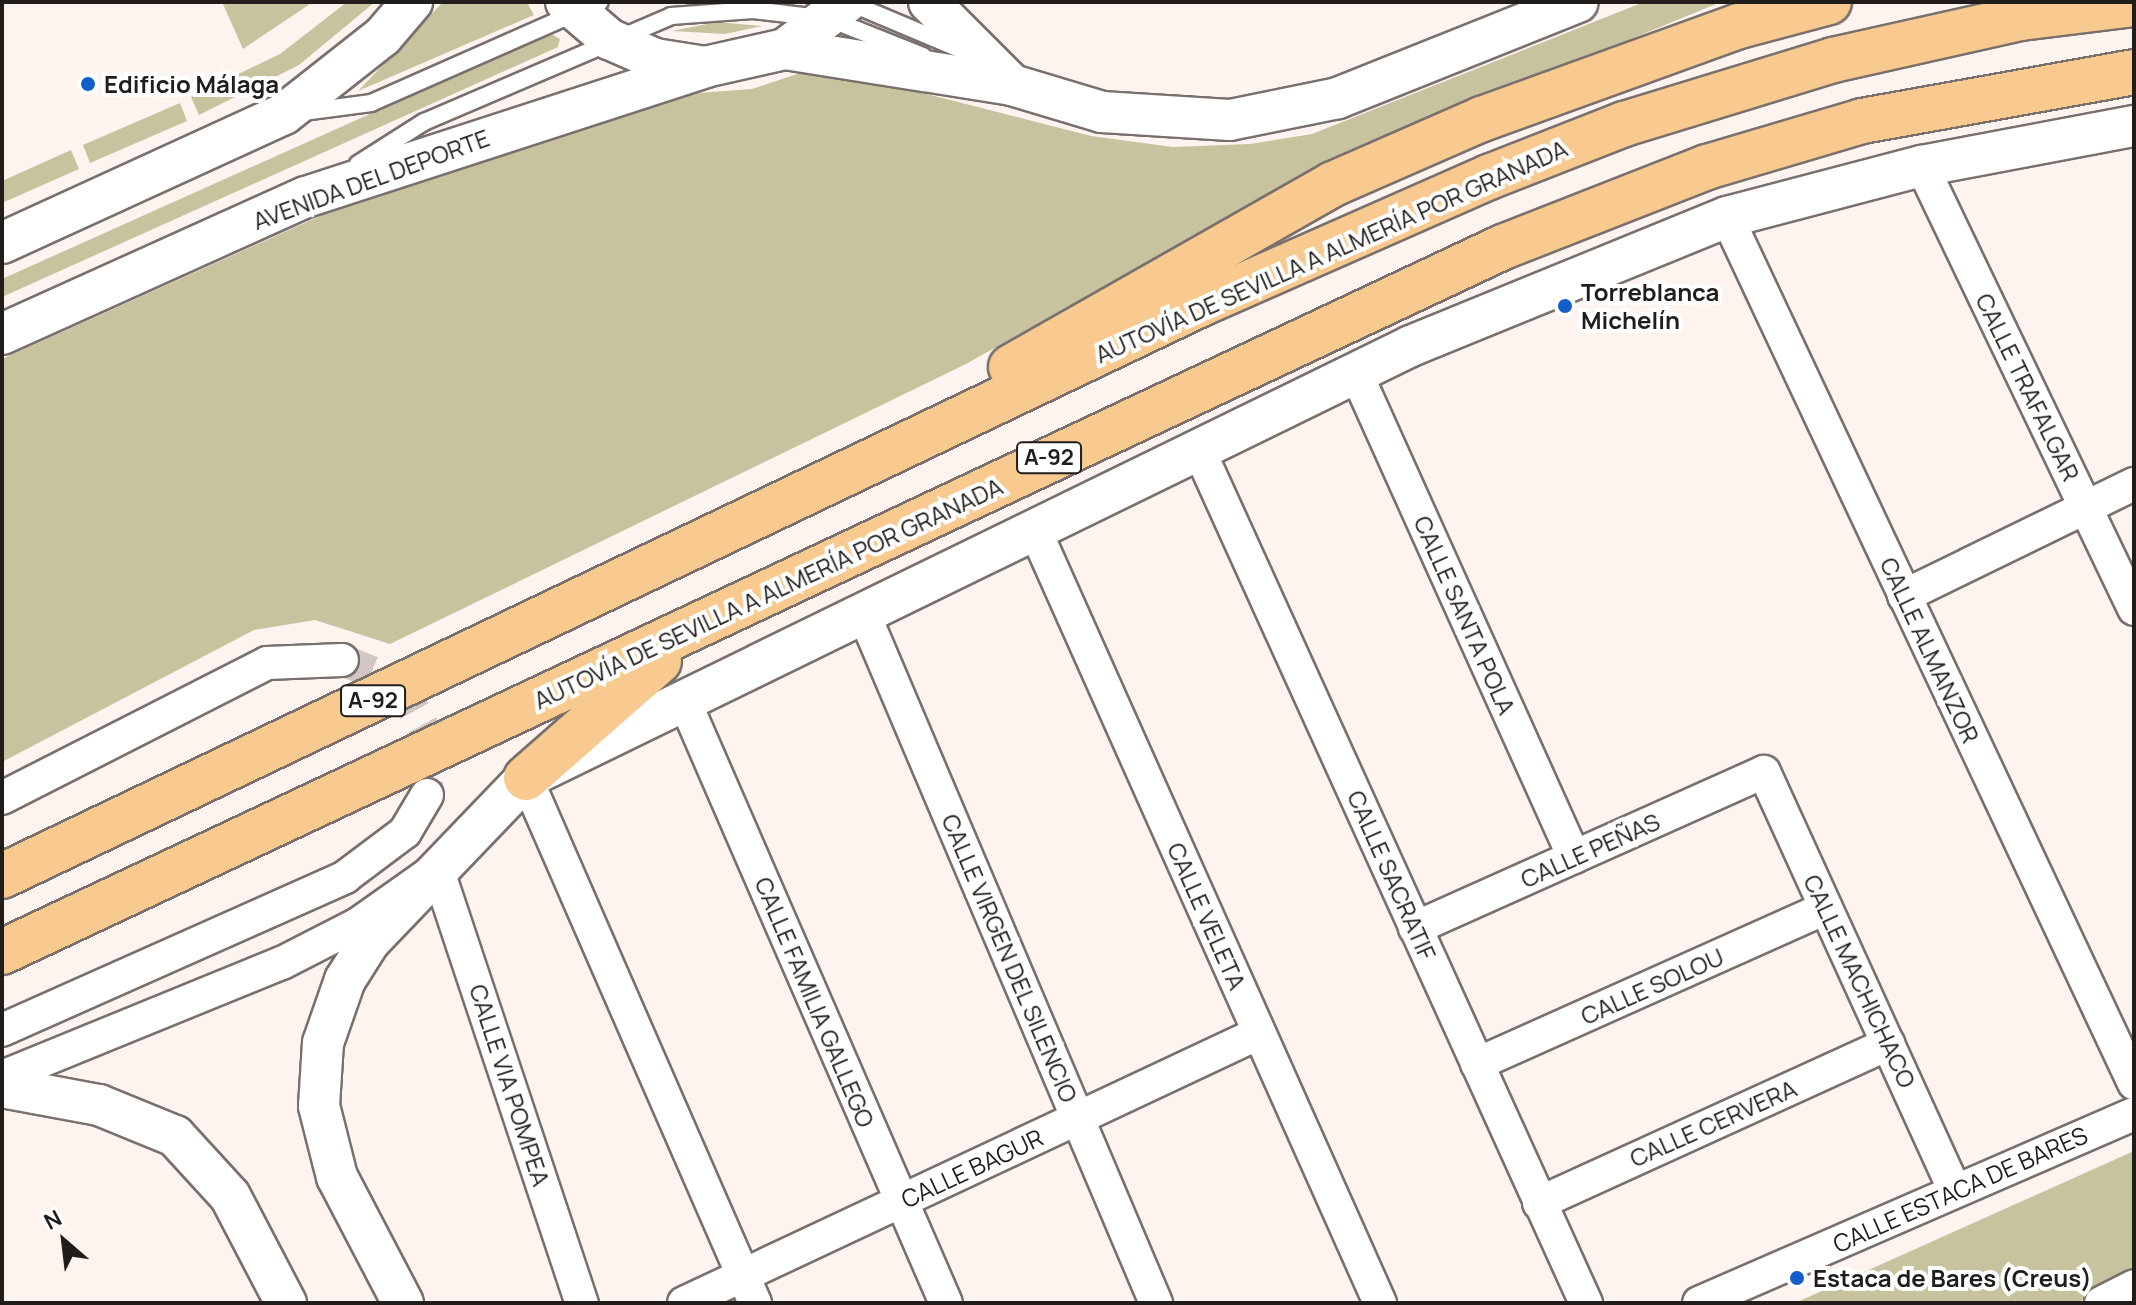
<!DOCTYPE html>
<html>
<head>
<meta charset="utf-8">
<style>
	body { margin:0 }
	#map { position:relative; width:2136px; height:1305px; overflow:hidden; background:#fdf3ef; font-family:Manrope,sans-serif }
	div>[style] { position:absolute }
	.green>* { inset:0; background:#c8c39f }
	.minor-tunnel>* { height:32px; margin-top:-16px; transform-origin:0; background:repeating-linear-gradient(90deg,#d1c8c5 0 32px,transparent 0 48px) }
	.roads { filter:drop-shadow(2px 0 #79706d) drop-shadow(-2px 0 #79706d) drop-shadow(0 2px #79706d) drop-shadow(0 -2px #79706d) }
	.service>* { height:16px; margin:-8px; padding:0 8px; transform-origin:8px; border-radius:8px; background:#fff }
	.minor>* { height:32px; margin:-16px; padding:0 16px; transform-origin:16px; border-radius:16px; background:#fff }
	.tertiary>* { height:40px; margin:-20px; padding:0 20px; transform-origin:20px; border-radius:20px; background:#fff }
	.trunk>* { height:44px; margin:-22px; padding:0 22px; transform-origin:22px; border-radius:22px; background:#f8ca90 }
	.dots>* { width:22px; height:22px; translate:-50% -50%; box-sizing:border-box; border:4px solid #fff; border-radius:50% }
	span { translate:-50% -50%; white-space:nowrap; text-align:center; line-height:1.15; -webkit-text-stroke:8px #fff; paint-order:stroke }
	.shield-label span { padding:2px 6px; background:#fff; border:2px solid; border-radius:6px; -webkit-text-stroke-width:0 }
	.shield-label { font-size:22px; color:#201d1b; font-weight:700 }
	.poi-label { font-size:24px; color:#201d1b; font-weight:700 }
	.left { translate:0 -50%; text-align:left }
	.street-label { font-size:24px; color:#201d1b }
	.frame { position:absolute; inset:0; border:4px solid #201d1b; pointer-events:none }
	.north { position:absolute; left:24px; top:1201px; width:80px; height:80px; -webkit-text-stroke:6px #fff; paint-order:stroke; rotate:332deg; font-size:22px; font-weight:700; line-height:32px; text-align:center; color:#201d1b }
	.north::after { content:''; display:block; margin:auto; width:28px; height:36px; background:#201d1b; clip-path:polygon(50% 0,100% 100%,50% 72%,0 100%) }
</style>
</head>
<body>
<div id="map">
	<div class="green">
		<i style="clip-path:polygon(222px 2px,313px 2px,243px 49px)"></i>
		<i style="clip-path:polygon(347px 2px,375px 2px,299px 65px,199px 115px,191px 97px,280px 54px)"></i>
		<i style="clip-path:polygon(443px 2px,527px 2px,534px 15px,358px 91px)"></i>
		<i style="clip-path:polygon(1644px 2px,1721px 2px,1310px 171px,966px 364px,390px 644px,315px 620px,254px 630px,2px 762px,2px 359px,338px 208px,572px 125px,698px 93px,752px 89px,800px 73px,852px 75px,1091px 136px,1173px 147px,1250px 144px,1312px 134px)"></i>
		<i style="clip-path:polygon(717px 22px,762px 26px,725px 34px,672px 31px)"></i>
		<i style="clip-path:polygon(550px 33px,560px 39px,558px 47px,2px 297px,2px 279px)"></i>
		<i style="clip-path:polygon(180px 103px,187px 121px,90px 163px,83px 145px)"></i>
		<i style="clip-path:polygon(71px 150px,79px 169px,2px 203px,2px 181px)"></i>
		<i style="clip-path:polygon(2134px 1151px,2134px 1273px,2077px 1303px,1795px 1303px)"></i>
	</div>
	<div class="minor-tunnel">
		<i style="left:342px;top:660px;width:61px;rotate:22deg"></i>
		<i style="left:399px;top:683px;width:58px;rotate:61.2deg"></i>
		<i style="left:427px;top:734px;width:61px;rotate:90deg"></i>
	</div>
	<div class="roads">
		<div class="service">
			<i style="left:848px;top:2px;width:116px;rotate:22.8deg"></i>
			<i style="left:303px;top:112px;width:69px;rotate:-7.5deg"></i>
			<i style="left:371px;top:103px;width:250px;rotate:-23.8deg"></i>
			<i style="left:358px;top:164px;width:78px;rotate:-32.5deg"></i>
			<i style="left:424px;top:122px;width:269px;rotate:-23.2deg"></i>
			<i style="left:671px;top:16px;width:82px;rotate:-4.2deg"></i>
			<i style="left:753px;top:10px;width:78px;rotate:6.7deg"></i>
			<i style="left:830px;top:19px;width:100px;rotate:21.7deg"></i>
		</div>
		<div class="minor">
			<i style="left:1922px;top:166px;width:491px;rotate:64.4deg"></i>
			<i style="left:1727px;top:217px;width:957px;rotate:64.83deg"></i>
			<i style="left:1356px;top:373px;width:531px;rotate:65.75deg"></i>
			<i style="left:1198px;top:448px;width:939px;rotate:65.59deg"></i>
			<i style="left:1034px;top:528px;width:849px;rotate:65.94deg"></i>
			<i style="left:1904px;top:596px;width:256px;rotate:-26deg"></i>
			<i style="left:863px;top:612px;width:751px;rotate:67.02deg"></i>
			<i style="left:684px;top:700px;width:657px;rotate:66.52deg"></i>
			<i style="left:526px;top:778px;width:573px;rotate:66.43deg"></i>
			<i style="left:2px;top:798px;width:297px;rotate:-27deg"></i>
			<i style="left:267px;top:663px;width:75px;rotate:-2.3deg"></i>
			<i style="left:1415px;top:928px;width:382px;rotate:-24.1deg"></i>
			<i style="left:1764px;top:772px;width:460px;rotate:65.5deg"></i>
			<i style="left:2px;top:1030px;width:376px;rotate:-24deg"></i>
			<i style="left:345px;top:877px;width:75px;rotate:-36.9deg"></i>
			<i style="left:405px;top:832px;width:43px;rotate:-59.3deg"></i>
			<i style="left:1477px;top:1064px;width:382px;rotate:-24.1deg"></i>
			<i style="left:2px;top:1077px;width:302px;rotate:-22.2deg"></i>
			<i style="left:282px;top:963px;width:85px;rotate:-27.2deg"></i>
			<i style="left:358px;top:924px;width:97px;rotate:-35.3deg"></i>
			<i style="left:437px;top:868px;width:459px;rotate:71.6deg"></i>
			<i style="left:1539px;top:1203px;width:384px;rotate:-24.5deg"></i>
			<i style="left:684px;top:1303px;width:635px;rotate:-25.15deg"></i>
			<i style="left:1699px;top:1303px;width:474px;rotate:-23.5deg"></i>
			<i style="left:2101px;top:1303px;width:37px;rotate:-27deg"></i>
		</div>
		<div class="tertiary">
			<i style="left:566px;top:2px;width:57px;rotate:40.7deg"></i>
			<i style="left:609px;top:39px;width:50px;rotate:23.5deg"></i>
			<i style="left:655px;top:59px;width:51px;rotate:9.1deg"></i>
			<i style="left:705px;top:67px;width:82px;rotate:-12.7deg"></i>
			<i style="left:785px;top:49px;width:78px;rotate:-37.2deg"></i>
			<i style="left:929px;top:2px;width:117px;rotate:45deg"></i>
			<i style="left:785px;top:49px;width:230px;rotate:9deg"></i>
			<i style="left:1012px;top:85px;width:94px;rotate:16.7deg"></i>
			<i style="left:1102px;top:112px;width:128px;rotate:3.6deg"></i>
			<i style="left:1230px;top:120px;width:110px;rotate:-11.5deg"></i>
			<i style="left:1338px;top:98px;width:258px;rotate:-21.8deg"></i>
			<i style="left:2px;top:243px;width:310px;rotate:-24.6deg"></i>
			<i style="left:284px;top:114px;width:126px;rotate:-38.2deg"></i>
			<i style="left:383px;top:36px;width:45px;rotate:-49.5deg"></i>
			<i style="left:2px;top:334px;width:333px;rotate:-24.3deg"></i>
			<i style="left:306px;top:197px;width:420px;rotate:-18deg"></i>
			<i style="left:2px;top:1087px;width:99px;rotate:10.5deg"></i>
			<i style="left:99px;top:1105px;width:82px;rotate:22.2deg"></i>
			<i style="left:175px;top:1136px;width:81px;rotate:47.5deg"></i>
			<i style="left:230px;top:1196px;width:121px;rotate:62.4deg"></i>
			<i style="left:403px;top:1303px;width:142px;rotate:-117.6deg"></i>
			<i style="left:337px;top:1177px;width:73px;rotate:-104.2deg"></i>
			<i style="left:319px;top:1106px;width:63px;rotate:-86.4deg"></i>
			<i style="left:323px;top:1043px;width:67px;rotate:-70.8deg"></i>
			<i style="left:345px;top:980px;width:45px;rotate:-57.7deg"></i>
			<i style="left:369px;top:942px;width:227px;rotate:-46.2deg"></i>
			<i style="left:526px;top:778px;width:985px;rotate:-26.02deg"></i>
			<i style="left:1411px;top:346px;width:341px;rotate:-22.2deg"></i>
			<i style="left:1727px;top:217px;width:202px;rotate:-14.7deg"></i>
			<i style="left:1922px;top:166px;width:216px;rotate:-10.7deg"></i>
		</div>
		<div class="trunk">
			<i style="left:1011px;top:367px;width:370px;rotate:-29.6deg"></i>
			<i style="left:1333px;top:184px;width:163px;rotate:-23.6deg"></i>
			<i style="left:1482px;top:119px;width:273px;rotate:-19.9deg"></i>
			<i style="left:1739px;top:26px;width:93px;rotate:-14.9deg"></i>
			<i style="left:526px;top:778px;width:177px;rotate:-41.3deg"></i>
			<i style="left:2px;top:876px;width:1331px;rotate:-25.51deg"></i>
			<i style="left:1203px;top:303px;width:313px;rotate:-23.8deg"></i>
			<i style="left:1489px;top:177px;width:145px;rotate:-21.4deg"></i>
			<i style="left:1624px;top:124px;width:219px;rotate:-17deg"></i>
			<i style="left:1833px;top:60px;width:193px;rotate:-12.6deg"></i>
			<i style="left:2021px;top:18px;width:114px;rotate:-7.1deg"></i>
			<i style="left:2px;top:952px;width:1658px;rotate:-25.16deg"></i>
			<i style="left:1503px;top:247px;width:219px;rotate:-21.4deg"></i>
			<i style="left:1707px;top:167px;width:162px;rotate:-16.5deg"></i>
			<i style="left:1862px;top:121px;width:276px;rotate:-10.2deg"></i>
		</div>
	</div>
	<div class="dots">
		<i style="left:88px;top:84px;background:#125fc9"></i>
		<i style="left:1565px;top:306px;background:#125fc9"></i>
		<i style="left:1797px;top:1278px;background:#125fc9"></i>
	</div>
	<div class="shield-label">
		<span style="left:1049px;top:458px">A-92</span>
		<span style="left:373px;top:701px">A-92</span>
	</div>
	<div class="poi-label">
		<span class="left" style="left:104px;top:84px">Edificio Málaga</span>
		<span class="left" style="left:1581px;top:306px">Torreblanca<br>Michelín</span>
		<span class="left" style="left:1813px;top:1278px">Estaca de Bares (Creus)</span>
	</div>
	<div class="street-label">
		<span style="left:371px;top:179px;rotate:-20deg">AVENIDA DEL DEPORTE</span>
		<span style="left:1331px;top:251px;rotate:-24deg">AUTOVÍA DE SEVILLA A ALMERÍA POR GRANADA</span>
		<span style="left:2028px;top:387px;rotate:64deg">CALLE TRAFALGAR</span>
		<span style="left:768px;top:593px;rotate:-25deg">AUTOVÍA DE SEVILLA A ALMERÍA POR GRANADA</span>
		<span style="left:1465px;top:615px;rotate:66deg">CALLE SANTA POLA</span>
		<span style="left:1930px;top:650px;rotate:65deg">CALLE ALMANZOR</span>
		<span style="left:1590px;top:850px;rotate:-24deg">CALLE PEÑAS</span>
		<span style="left:1392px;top:875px;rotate:66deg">CALLE SACRATIF</span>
		<span style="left:1207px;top:916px;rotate:66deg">CALLE VELETA</span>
		<span style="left:1010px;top:958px;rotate:67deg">CALLE VIRGEN DEL SILENCIO</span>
		<span style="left:1860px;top:981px;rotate:65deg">CALLE MACHICHACO</span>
		<span style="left:1652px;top:986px;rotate:-24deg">CALLE SOLOU</span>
		<span style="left:815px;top:1002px;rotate:67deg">CALLE FAMILIA GALLEGO</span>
		<span style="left:510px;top:1085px;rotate:72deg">CALLE VIA POMPEA</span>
		<span style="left:1713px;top:1123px;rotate:-24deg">CALLE CERVERA</span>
		<span style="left:972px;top:1168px;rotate:-25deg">CALLE BAGUR</span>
		<span style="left:1960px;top:1189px;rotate:-24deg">CALLE ESTACA DE BARES</span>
	</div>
	<div class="frame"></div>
	<div class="north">N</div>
</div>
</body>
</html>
